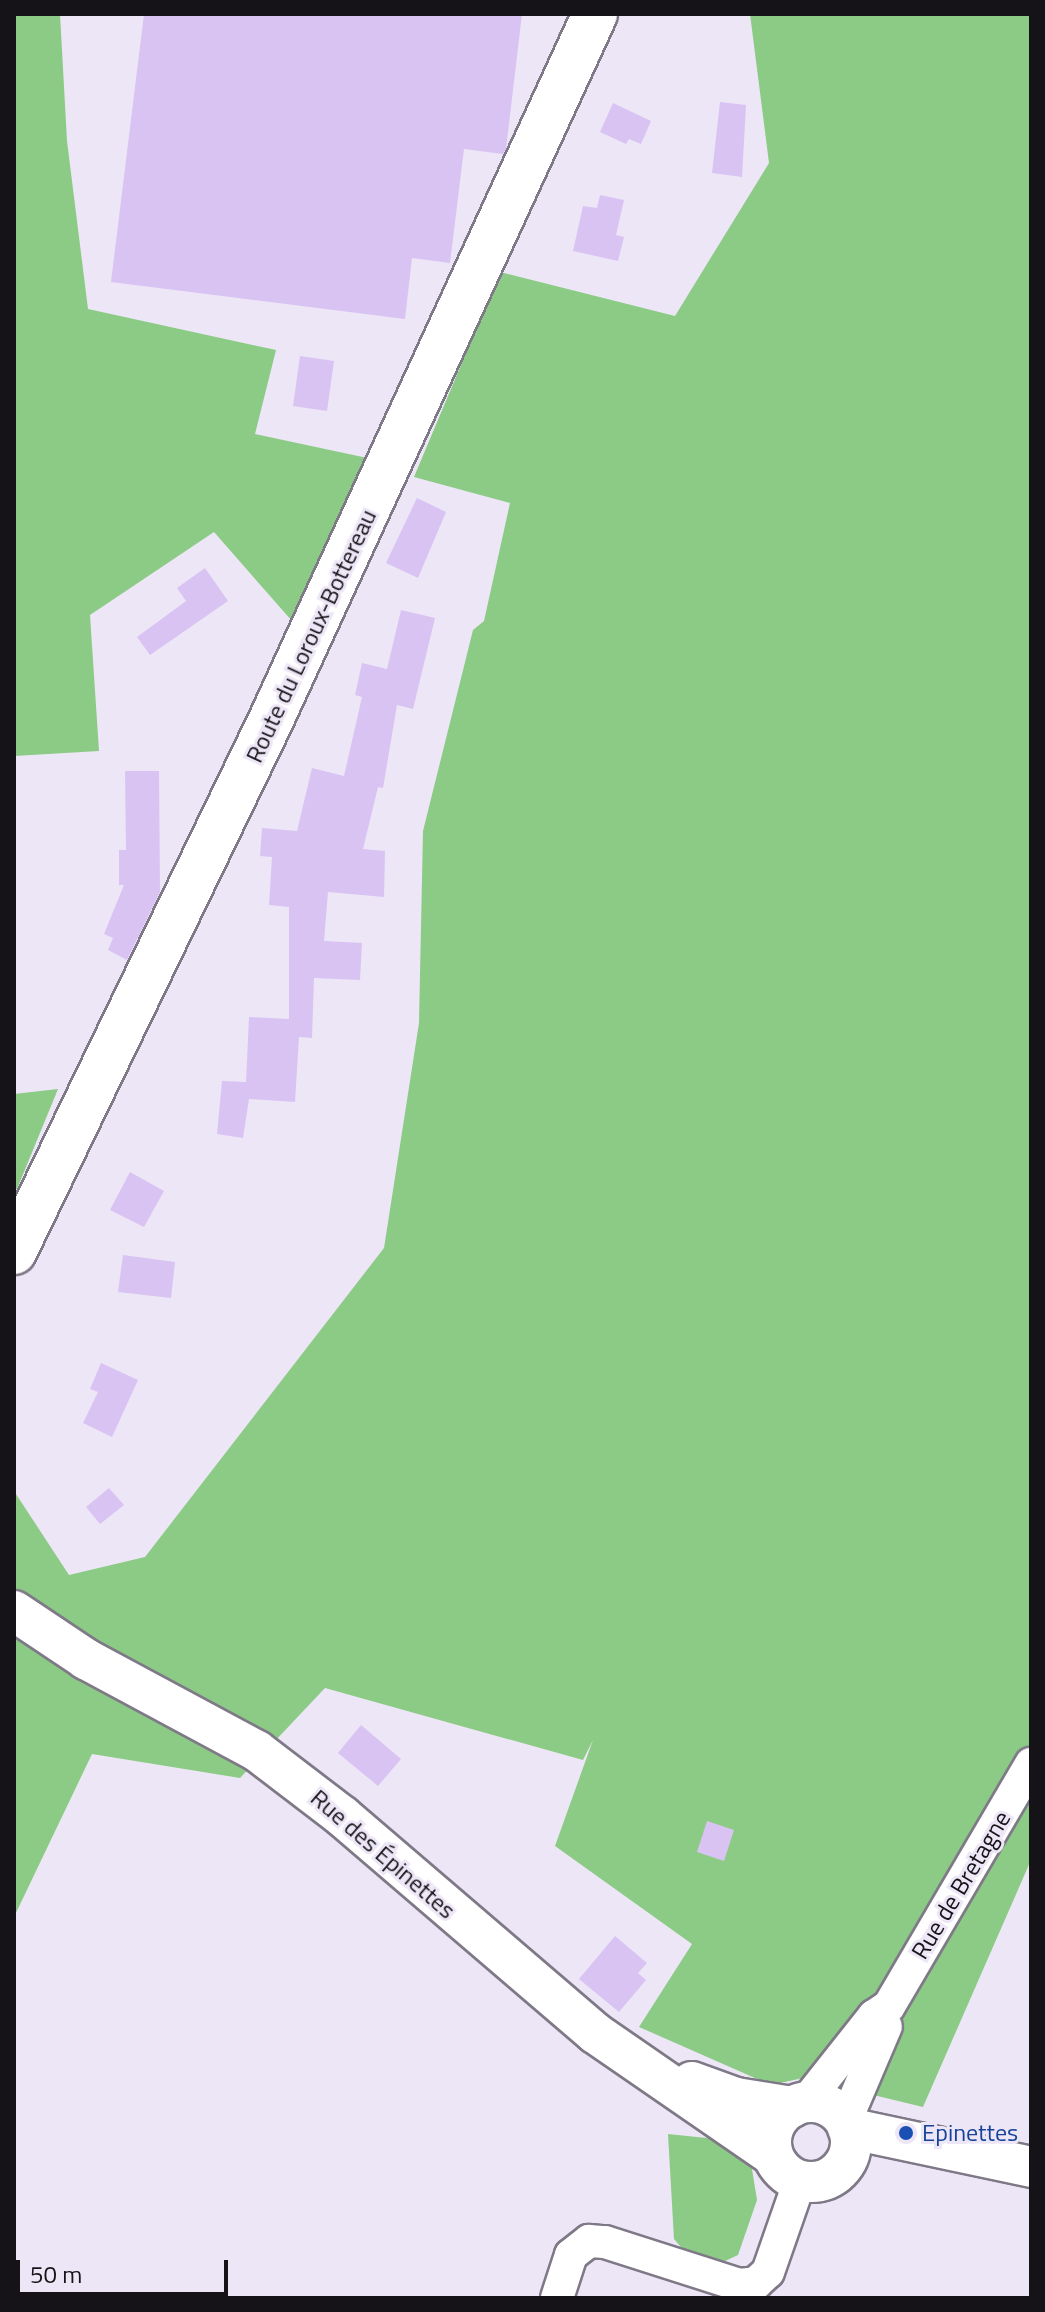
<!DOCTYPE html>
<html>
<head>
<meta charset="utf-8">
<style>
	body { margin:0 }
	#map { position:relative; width:1045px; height:2312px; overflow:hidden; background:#ede6f6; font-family:"Titillium Web",sans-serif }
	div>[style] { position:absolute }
	.green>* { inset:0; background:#8ccb85 }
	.building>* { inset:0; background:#d9c3f3 }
	.roads { filter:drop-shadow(2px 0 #7f7987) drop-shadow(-2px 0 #7f7987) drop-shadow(0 2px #7f7987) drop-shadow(0 -2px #7f7987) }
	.minor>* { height:32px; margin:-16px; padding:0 16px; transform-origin:16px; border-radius:16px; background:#fff }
	.tertiary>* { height:40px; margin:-20px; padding:0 20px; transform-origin:20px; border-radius:20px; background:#fff }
	.tertiary>.ring { margin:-20px; padding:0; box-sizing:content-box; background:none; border:40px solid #fff; border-radius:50% }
	.secondary>* { height:44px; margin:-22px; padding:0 22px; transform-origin:22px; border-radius:22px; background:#fff }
	.dots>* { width:22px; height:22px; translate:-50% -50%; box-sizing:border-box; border:4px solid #ede6f6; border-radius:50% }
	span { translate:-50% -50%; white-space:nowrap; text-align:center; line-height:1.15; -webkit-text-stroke:6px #ede6f6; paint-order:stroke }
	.street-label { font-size:24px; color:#151318 }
	.transit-label { font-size:24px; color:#164399 }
	.left { translate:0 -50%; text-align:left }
	.frame { position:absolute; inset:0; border:16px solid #151318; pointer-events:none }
	.scale { position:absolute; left:16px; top:2260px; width:212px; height:36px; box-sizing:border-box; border:4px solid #151318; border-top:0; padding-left:10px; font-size:24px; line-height:28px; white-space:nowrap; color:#151318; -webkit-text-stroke:6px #ede6f6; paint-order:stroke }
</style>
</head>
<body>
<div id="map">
	<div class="green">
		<i style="clip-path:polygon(14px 14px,60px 14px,67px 141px,88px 309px,276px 350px,255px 434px,372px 459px,292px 621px,214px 532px,90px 615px,99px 751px,14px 756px)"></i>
		<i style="clip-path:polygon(750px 14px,1031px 14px,1031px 1860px,923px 2107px,803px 2078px,771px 2085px,639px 2027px,692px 1944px,555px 1846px,593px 1740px,583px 1760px,325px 1688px,240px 1778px,92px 1754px,14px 1917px,14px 1491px,69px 1575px,145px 1557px,384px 1248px,419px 1023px,423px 831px,473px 630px,484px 621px,510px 503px,414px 477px,500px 272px,675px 316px,769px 163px)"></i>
		<i style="clip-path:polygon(58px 1089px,17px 1189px,14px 1189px,14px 1094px)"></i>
		<i style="clip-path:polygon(668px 2134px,716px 2139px,751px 2163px,757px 2200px,738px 2255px,723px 2262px,687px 2254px,674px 2239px)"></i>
	</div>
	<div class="building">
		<i style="clip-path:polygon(144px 14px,522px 14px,506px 149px,503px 154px,464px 149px,450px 263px,412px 258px,405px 319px,111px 282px)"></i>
		<i style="clip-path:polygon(720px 102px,746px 105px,742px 177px,712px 173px)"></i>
		<i style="clip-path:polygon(613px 103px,651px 121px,641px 144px,629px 139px,626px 144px,600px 132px)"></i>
		<i style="clip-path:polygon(600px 195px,624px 200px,616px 235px,624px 237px,618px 261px,573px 251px,583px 206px,597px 208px)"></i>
		<i style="clip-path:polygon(300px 356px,334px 361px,327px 411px,293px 406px)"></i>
		<i style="clip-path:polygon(417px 498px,446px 512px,418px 578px,386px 563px)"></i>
		<i style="clip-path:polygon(205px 568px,228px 601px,150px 655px,137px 637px,186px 601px,177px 588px)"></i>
		<i style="clip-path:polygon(401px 610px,435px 618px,413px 709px,397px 705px,383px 788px,378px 787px,363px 849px,385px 851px,384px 897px,328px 892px,324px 941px,362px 943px,360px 980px,314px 978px,312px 1038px,299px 1037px,295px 1102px,249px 1099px,243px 1138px,217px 1134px,222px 1081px,246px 1082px,249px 1017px,289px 1019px,289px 907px,269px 905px,272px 857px,260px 856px,262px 828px,297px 831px,312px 768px,344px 776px,362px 697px,355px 695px,362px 663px,387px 669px)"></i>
		<i style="clip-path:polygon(125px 771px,159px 771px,160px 892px,127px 960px,108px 950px,113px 938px,104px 934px,124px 885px,119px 885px,119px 850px,126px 850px)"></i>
		<i style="clip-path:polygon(130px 1172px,164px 1191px,144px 1227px,110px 1210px)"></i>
		<i style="clip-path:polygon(123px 1255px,175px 1262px,171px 1298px,118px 1292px)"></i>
		<i style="clip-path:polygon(101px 1363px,138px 1380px,112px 1437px,83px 1423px,98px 1392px,90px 1389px)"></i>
		<i style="clip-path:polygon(109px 1488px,124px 1505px,100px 1524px,86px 1507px)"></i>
		<i style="clip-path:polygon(361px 1725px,401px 1759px,378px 1786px,338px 1753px)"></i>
		<i style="clip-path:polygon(707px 1821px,734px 1830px,724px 1861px,697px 1852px)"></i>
		<i style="clip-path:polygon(615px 1936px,647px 1963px,638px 1973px,646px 1980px,619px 2012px,579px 1979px)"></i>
	</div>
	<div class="roads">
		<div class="minor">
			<i style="left:805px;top:2103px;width:111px;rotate:-51.6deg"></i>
			<i style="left:874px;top:2016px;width:18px;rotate:-34deg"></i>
			<i style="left:889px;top:2006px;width:281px;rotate:-59.6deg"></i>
			<i style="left:845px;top:2122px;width:104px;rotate:-66.9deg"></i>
			<i style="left:557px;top:2298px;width:45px;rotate:-72deg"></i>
			<i style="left:571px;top:2255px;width:23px;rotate:-38deg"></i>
			<i style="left:589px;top:2241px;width:16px;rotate:4deg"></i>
			<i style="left:605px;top:2242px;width:142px;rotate:17.7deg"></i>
			<i style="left:740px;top:2285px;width:16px;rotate:-7deg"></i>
			<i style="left:756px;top:2283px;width:16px;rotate:-43deg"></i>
			<i style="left:768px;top:2272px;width:97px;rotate:-70.8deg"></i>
		</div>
		<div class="tertiary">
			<i style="left:14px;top:1611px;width:87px;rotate:33.7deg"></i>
			<i style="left:86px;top:1659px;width:194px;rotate:28.3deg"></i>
			<i style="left:257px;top:1751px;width:107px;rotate:37.4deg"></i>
			<i style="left:342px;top:1816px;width:333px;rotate:40.6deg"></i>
			<i style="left:595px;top:2033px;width:216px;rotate:34.6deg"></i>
			<i style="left:692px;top:2082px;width:47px;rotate:20deg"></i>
			<i style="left:736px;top:2098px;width:57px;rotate:9.1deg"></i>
			<i class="ring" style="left:771px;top:2102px;width:40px;height:40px"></i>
			<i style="left:848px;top:2128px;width:187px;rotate:12deg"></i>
		</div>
		<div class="secondary">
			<i style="left:14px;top:1252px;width:589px;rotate:-64.22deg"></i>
			<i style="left:270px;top:722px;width:779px;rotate:-65.34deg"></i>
		</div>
	</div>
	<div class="dots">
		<i style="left:906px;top:2133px;background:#1a4fb4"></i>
	</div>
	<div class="street-label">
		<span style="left:311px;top:636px;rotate:-65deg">Route du Loroux-Bottereau</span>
		<span style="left:383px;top:1854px;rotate:41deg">Rue des Épinettes</span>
		<span style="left:961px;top:1885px;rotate:-59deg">Rue de Bretagne</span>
	</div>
	<div class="transit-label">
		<span class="left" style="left:922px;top:2133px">Epinettes</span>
	</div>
	<div class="frame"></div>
	<div class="scale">50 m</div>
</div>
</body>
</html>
